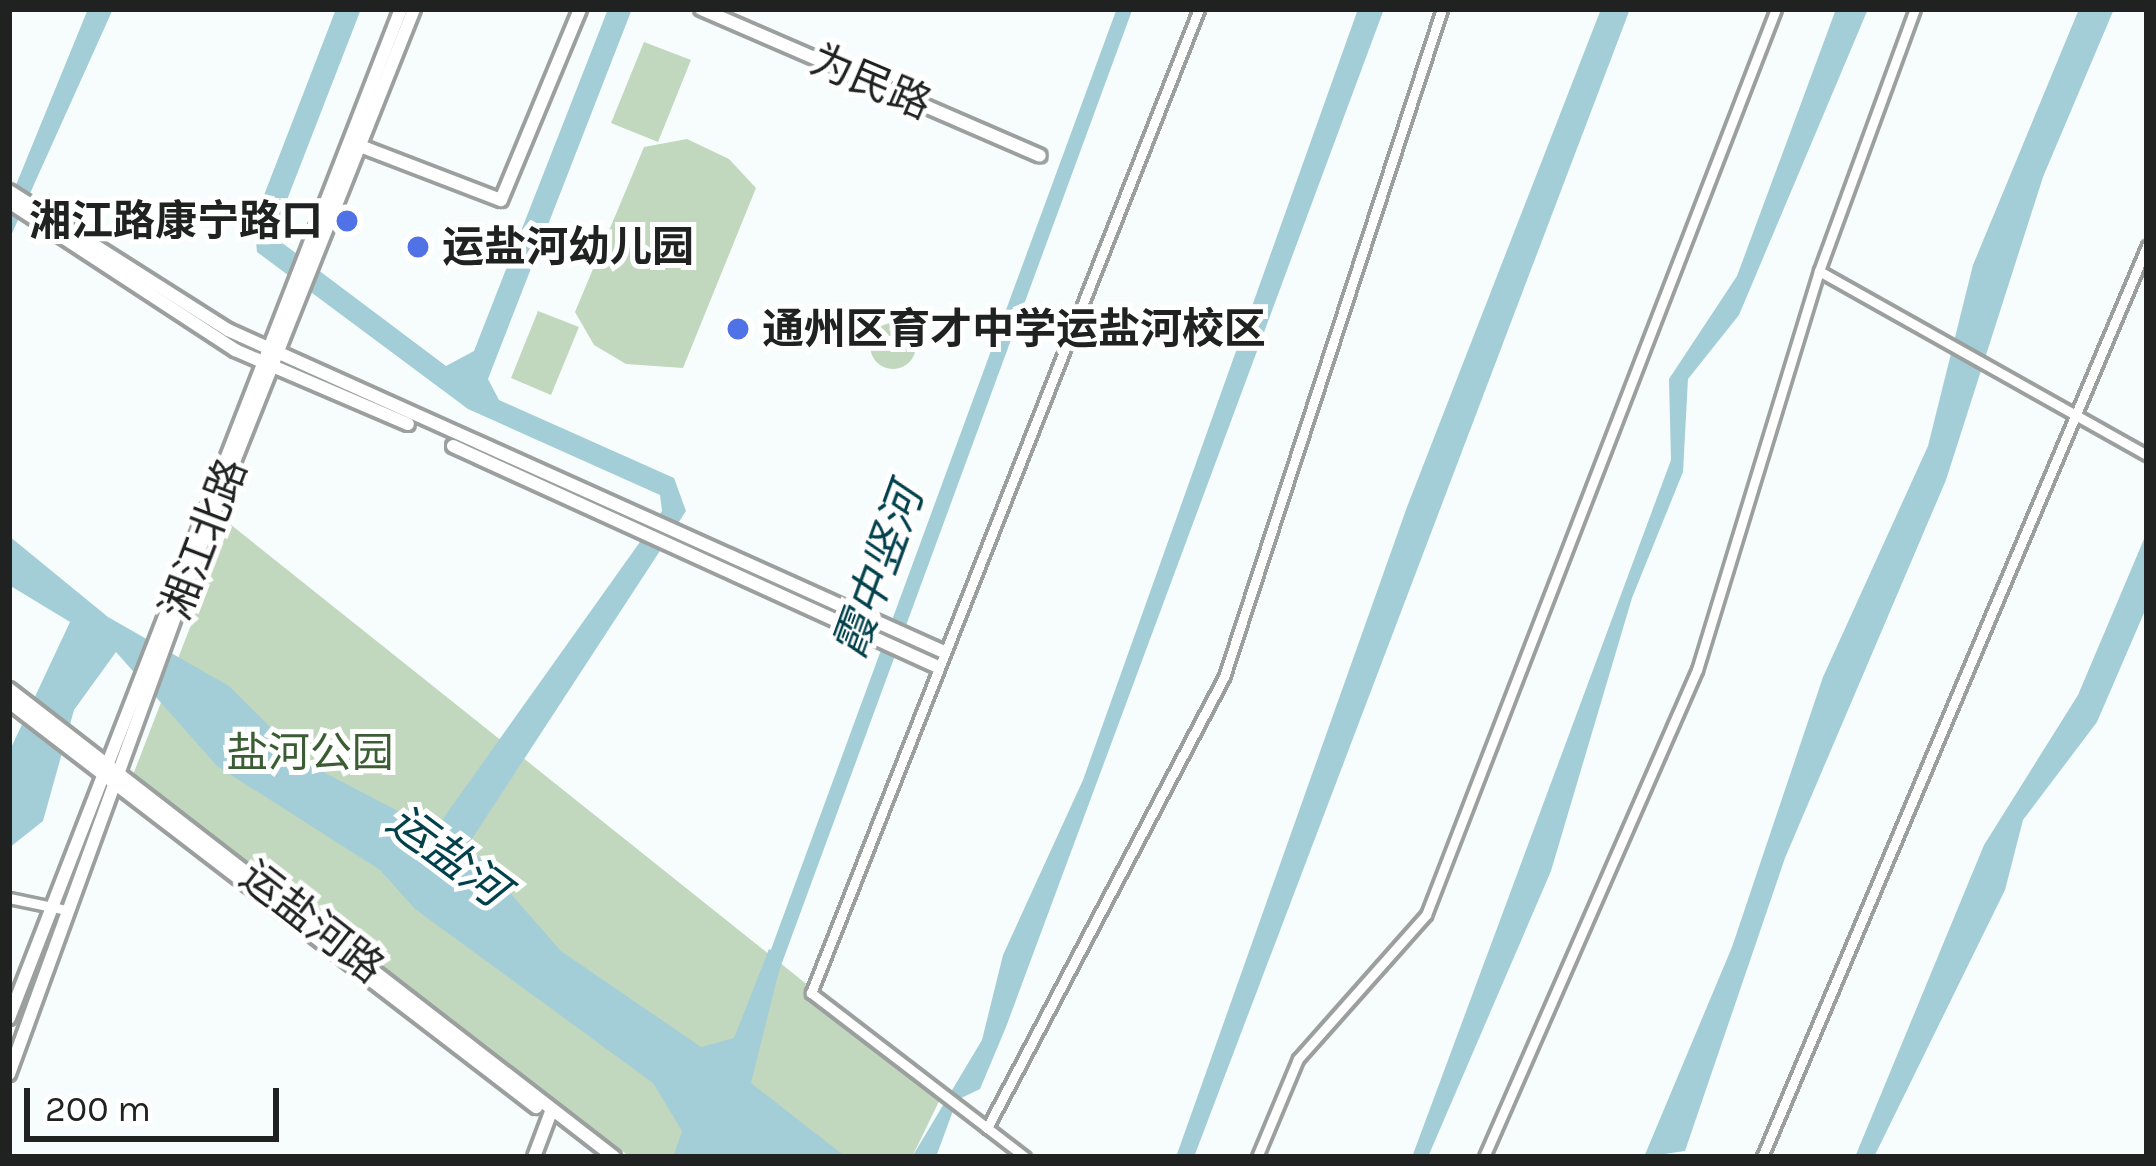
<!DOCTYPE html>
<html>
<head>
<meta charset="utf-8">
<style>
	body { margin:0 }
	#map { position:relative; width:2156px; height:1166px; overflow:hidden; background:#f7fdfc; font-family:Karla,"Noto Sans SC",sans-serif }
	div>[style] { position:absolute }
	.green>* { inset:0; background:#c2d8be }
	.round { border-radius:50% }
	.water>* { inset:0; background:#a4ced7 }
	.river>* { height:15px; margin:-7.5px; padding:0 7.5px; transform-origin:7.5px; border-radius:7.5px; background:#a4ced7 }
	.roads { filter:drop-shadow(3px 0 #9ba09f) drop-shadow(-3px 0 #9ba09f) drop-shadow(0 3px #9ba09f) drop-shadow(0 -3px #9ba09f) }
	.street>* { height:9px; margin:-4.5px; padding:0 4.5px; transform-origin:4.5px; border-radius:4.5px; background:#fff }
	.secondary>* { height:12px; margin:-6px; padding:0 6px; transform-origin:6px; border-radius:6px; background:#fff }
	.dots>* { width:33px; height:33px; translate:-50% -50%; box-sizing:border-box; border:6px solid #fff; border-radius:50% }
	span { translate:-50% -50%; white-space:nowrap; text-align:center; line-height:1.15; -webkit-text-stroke:10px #fff; paint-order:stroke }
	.street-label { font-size:42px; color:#202222 }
	.poi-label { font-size:42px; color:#202222; font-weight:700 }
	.right { translate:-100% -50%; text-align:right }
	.left { translate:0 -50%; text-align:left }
	.park-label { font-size:42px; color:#3b5d34 }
	.water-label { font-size:45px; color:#00414c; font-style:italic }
	.frame { position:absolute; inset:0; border:12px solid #202222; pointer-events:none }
	.scale { position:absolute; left:24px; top:1088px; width:255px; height:54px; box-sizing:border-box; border:6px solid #202222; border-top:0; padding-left:15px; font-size:36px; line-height:42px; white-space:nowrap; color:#202222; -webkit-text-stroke:9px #fff; paint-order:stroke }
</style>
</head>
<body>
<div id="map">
	<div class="green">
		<i style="clip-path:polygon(644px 42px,691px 60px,658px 142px,611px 123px)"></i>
		<i style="clip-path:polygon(687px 139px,729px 159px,756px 188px,683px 368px,626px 364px,594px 345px,575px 312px,644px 147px)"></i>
		<i style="clip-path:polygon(538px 311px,579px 327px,551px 395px,511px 378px)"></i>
		<i class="round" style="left:870px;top:323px;width:46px;height:46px"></i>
		<i style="clip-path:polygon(230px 524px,943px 1093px,912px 1157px,630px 1157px,131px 780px)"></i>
	</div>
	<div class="water">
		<i style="clip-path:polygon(88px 9px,113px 9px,9px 240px,9px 202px)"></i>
		<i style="clip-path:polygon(336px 9px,361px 9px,273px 236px,446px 366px,474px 351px,608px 9px,632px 9px,488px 379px,499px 400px,674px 478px,686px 511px,468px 845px,561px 951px,701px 1047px,734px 1038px,769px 949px,783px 955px,751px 1083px,846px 1157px,673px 1157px,682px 1131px,653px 1083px,415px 909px,380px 870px,217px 766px,116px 652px,74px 710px,43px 821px,9px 848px,9px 752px,70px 622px,9px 585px,9px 536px,108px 617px,229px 686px,308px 764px,398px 811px,442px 820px,662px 511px,660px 495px,468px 409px,257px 252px,254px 221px)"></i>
		<i style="clip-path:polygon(1358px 9px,1384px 9px,1006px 1027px,980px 1089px,957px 1100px,936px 1157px,912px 1157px,982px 1040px,1003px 955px,1083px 780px)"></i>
		<i style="clip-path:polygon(1601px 9px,1630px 9px,1194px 1157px,1176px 1157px,1407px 507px)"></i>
		<i style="clip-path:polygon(1836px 9px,1868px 9px,1739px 315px,1688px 379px,1683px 472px,1632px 598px,1551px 871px,1428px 1157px,1412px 1157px,1671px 460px,1669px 379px,1737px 276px)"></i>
		<i style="clip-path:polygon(2079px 9px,2114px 9px,2043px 177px,1946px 480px,1785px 858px,1685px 1151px,1644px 1157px,1732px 947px,1823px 677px,1928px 446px,1973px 265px)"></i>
		<i style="clip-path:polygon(2147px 532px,2147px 606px,2097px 722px,2023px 820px,2005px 890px,1874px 1157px,1855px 1157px,1984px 845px,2078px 695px)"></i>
	</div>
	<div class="river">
		<i style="left:770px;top:972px;width:1026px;rotate:-69.82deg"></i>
	</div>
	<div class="roads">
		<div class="street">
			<i style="left:1819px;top:271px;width:376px;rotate:29.3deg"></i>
			<i style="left:9px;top:898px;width:58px;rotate:11.9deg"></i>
			<i style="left:987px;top:1128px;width:509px;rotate:-62.28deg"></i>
			<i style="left:1224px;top:677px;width:703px;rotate:-71.93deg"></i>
			<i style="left:1025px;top:1157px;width:270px;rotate:-142.5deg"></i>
			<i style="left:811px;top:993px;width:1058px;rotate:-68.48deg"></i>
			<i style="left:1257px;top:1157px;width:106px;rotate:-67.3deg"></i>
			<i style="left:1298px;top:1059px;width:193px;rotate:-48.4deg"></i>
			<i style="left:1426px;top:915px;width:971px;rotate:-68.88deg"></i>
			<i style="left:1484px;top:1157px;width:532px;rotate:-66.38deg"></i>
			<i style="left:1697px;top:670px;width:417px;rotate:-73deg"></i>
			<i style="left:1819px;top:271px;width:279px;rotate:-69.9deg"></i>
			<i style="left:1762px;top:1157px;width:989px;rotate:-67.09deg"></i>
		</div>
		<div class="secondary">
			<i style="left:701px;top:9px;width:369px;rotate:23.4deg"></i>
			<i style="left:355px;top:144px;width:156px;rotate:21deg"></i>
			<i style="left:501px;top:200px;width:207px;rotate:-67.5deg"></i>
			<i style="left:9px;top:191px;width:259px;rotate:32.4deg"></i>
			<i style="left:228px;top:330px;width:785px;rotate:24.21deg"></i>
			<i style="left:9px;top:202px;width:270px;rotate:33.2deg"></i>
			<i style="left:235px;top:350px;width:188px;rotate:23.2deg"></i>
			<i style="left:453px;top:446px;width:533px;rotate:24.5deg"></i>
			<i style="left:9px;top:689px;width:765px;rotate:37.72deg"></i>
			<i style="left:9px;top:702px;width:665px;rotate:37.54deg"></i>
			<i style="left:9px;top:1018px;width:1082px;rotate:-68.77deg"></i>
			<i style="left:9px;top:1074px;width:577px;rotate:-70.03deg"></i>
			<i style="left:206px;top:532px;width:563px;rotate:-68.31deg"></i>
			<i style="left:534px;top:1157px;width:51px;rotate:-69.4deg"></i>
		</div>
	</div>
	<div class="dots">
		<i style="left:347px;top:221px;background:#4f72e6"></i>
		<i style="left:418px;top:247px;background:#4f72e6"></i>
		<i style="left:738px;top:329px;background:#4f72e6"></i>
	</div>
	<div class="street-label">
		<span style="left:871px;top:82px;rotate:23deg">为民路</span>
		<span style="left:204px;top:539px;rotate:-69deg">湘江北路</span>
		<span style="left:312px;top:922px;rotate:38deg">运盐河路</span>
	</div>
	<div class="poi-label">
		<span class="right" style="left:323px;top:221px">湘江路康宁路口</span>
		<span class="left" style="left:442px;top:247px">运盐河幼儿园</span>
		<span class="left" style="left:762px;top:329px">通州区育才中学运盐河校区</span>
	</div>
	<div class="park-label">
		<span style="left:310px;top:753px">盐河公园</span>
	</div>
	<div class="water-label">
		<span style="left:879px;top:572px;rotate:-70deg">霞中竖河</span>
		<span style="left:447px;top:856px;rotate:37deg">运盐河</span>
	</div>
	<div class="frame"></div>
	<div class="scale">200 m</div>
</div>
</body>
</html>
